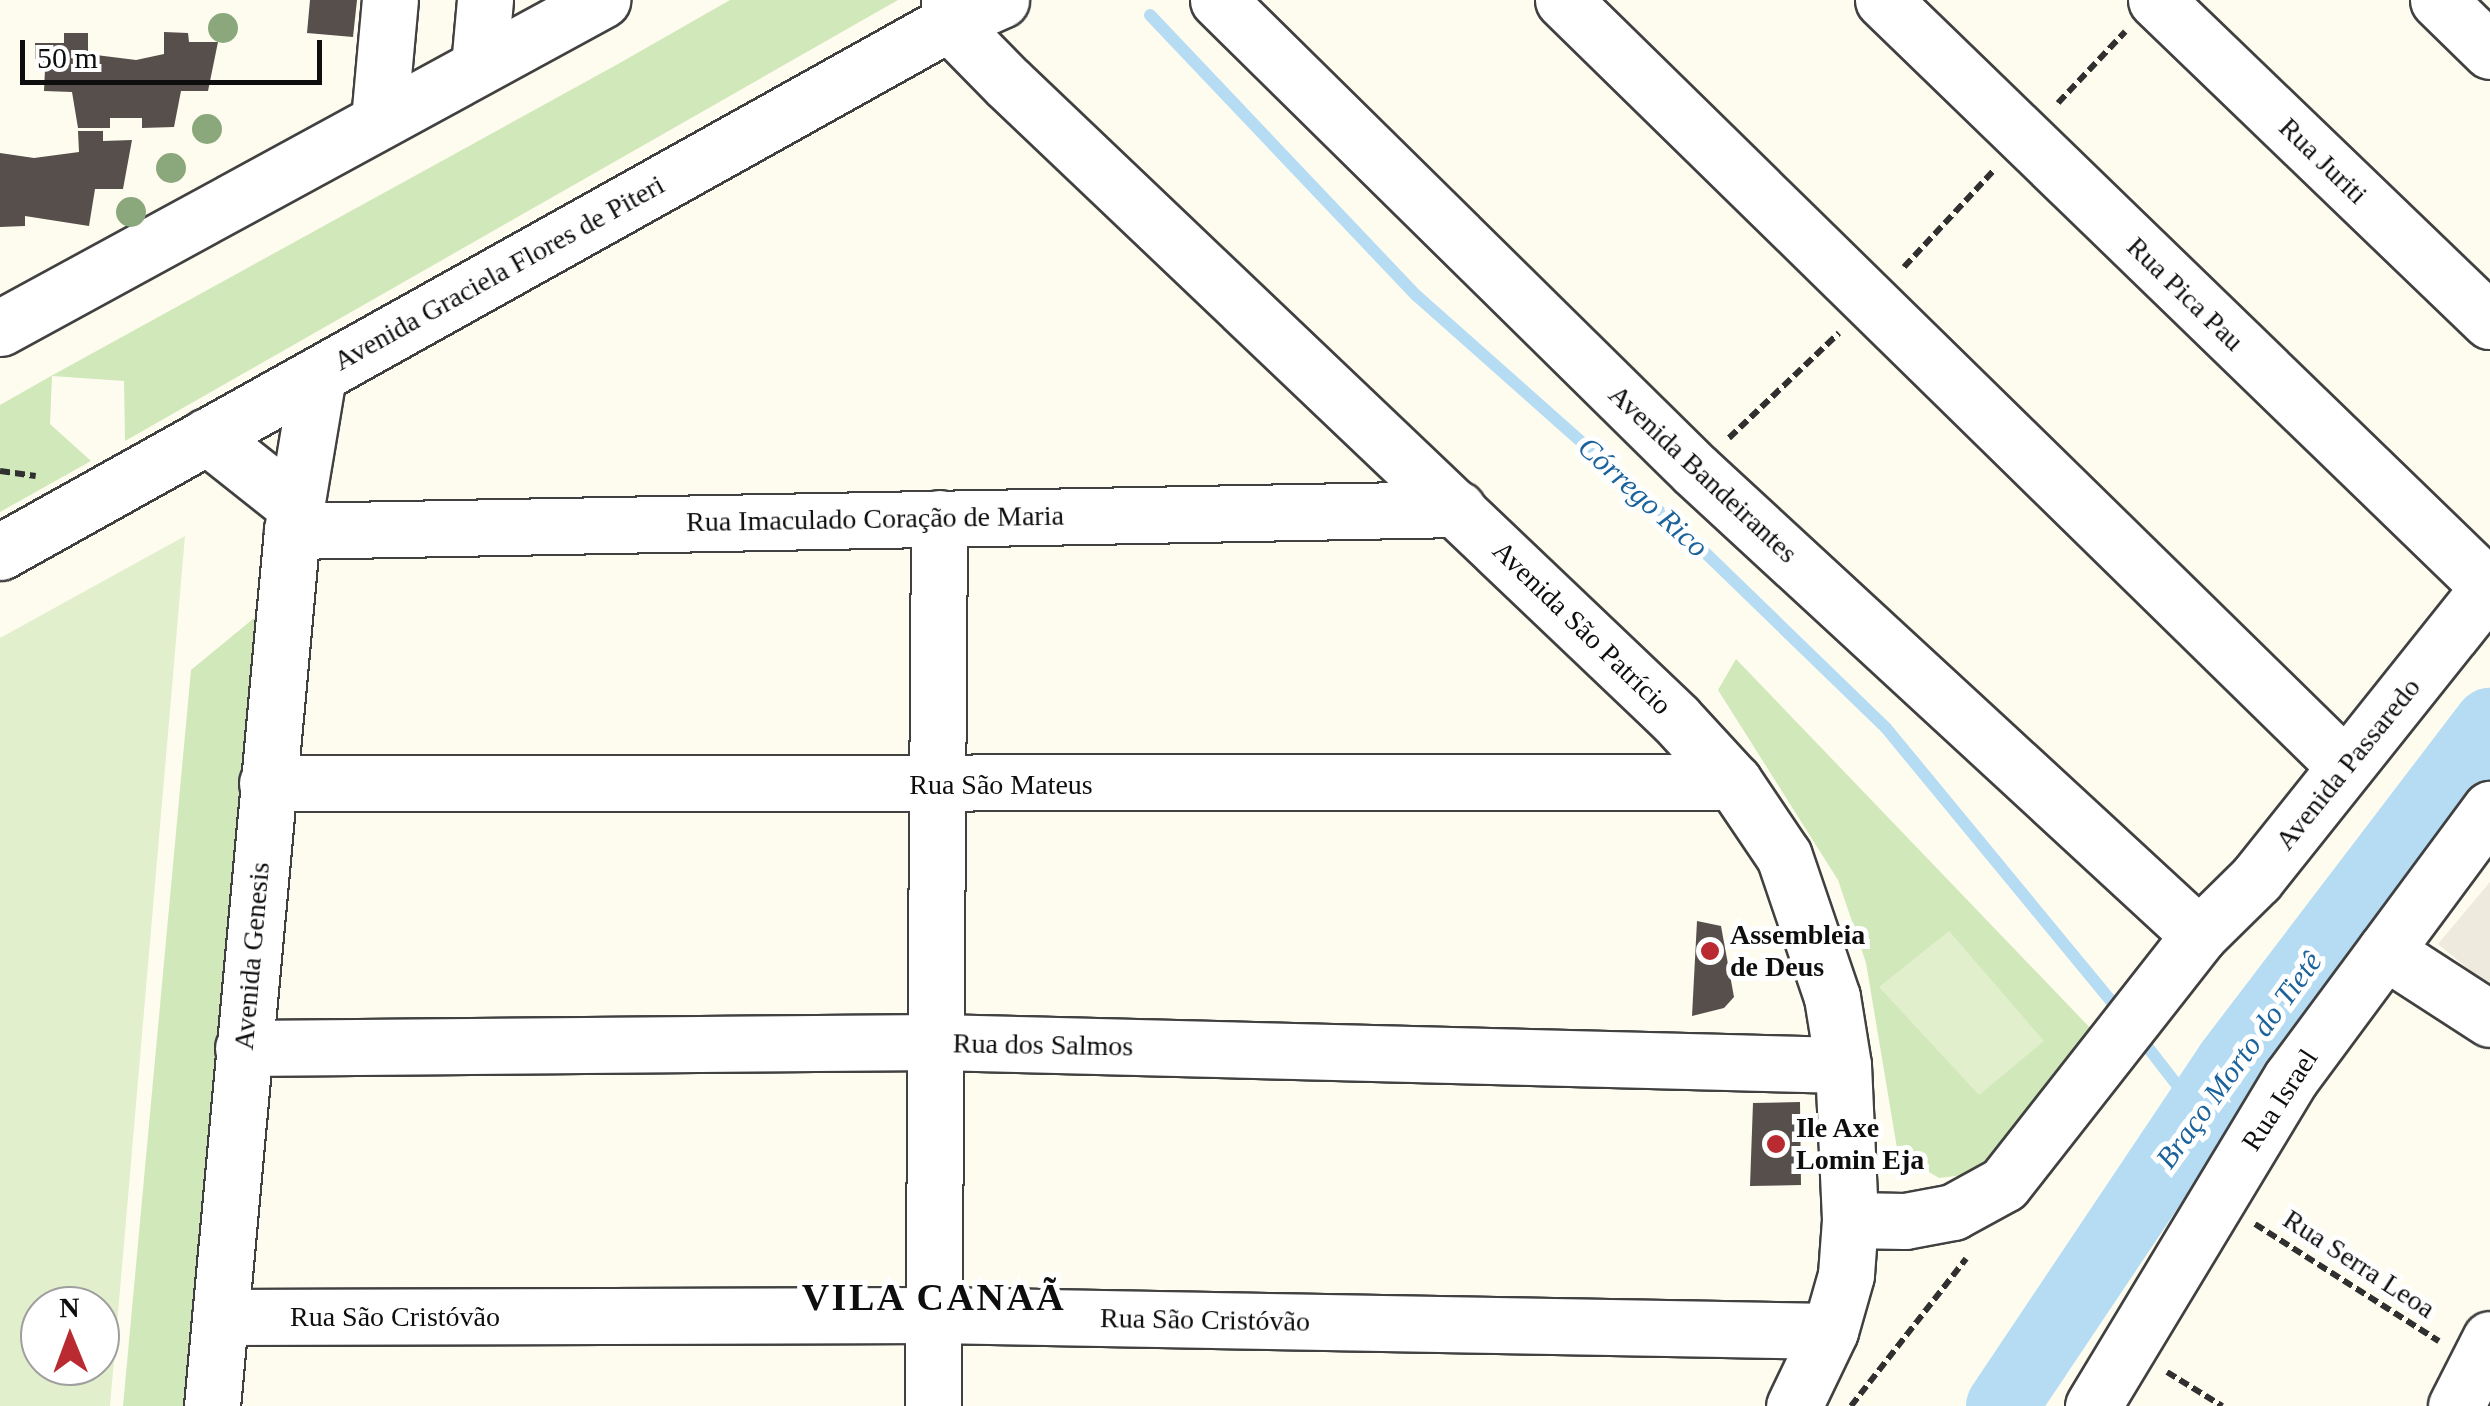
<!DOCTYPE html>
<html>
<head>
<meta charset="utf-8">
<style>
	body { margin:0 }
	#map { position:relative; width:2490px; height:1406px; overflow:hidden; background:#fefcef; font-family:"Times New Roman",serif }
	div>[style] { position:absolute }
	.green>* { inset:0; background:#d1e8ba }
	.pitch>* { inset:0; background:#e2efcc }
	.plaza>* { inset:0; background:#eeeade }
	.stream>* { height:12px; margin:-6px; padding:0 6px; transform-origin:6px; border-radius:6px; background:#b6dcf4 }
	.river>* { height:72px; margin:-36px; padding:0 36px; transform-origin:36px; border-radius:36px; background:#b6dcf4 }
	.building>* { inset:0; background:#564f4b }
	.path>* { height:6px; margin-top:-3px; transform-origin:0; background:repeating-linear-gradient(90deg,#303030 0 10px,transparent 0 15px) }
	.roads { filter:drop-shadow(2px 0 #414141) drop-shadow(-2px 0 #414141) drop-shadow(0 2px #414141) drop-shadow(0 -2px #414141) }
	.minor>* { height:55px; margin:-27.5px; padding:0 27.5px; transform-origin:27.5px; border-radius:27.5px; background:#fff }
	.trees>* { width:30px; height:30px; margin:-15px; border-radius:50%; background:#8ba87d }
	.dots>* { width:28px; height:28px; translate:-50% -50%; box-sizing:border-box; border:5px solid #fff; border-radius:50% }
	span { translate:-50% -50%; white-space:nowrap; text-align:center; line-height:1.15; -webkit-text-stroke:10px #fff; paint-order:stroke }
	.street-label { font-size:28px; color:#0e0e0e }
	.poi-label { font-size:28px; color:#0e0e0e; font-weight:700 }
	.left { translate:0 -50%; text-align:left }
	.water-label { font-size:30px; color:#1c629b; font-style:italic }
	.district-label { font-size:38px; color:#0e0e0e; font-weight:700; letter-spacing:2.5px }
	.north { position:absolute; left:20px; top:1286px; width:100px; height:100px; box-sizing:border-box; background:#fff; border:2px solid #9f9f9f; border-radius:50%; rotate:359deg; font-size:28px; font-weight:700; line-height:40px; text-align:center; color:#0e0e0e }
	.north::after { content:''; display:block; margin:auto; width:35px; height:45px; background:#b92b30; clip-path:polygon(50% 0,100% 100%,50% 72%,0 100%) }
	.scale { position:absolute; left:20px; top:40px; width:302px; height:45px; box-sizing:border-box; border:5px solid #0e0e0e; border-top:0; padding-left:12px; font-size:30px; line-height:35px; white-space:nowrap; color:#0e0e0e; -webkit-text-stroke:8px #fff; paint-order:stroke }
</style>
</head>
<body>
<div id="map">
	<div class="green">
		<i style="clip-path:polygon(730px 0,898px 0,125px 441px,124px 381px,52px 376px,50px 424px,91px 461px,0 512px,0 405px,51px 376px,618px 64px)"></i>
		<i style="clip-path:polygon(259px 614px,183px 1406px,123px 1406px,191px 670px)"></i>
		<i style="clip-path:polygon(1736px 659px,2096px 1034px,1987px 1172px,1939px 1178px,1898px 1154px,1866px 963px,1838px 880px,1718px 690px)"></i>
	</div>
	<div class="pitch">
		<i style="clip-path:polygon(evenodd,185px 536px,110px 1406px,0 1406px,0 638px,185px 536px,100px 1306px,100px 1366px,40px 1366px,40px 1306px,100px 1306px)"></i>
		<i style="clip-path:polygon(1949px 931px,2044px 1041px,1979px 1095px,1879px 987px)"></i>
	</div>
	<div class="plaza">
		<i style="clip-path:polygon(2490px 882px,2490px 987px,2438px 944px)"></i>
	</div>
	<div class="stream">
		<i style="left:1150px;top:15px;width:388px;rotate:46.5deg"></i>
		<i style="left:1417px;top:296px;width:365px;rotate:41.6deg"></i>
		<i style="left:1690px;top:538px;width:273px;rotate:44.1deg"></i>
		<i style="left:1886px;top:728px;width:355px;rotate:50.5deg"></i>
		<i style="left:2146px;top:1045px;width:85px;rotate:52.2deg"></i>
	</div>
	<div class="river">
		<i style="left:2002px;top:1406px;width:410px;rotate:-56.2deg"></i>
		<i style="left:2230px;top:1065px;width:429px;rotate:-52.7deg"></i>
	</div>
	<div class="building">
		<i style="clip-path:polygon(310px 0,357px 0,353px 37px,307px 33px)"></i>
		<i style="clip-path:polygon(164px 32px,188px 33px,189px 42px,218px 42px,208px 91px,181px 91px,174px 127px,142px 128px,142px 118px,110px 118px,110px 128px,78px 128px,72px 92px,44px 91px,45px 69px,35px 69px,35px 43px,64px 43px,64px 33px,88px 33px,88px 54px,136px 60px,164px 54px)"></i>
		<i style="clip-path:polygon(78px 131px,103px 131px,103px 141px,132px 140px,123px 189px,95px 189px,89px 226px,25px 216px,25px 226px,0 227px,0 153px,34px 158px,79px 152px)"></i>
		<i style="clip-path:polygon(1697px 921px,1721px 926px,1734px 997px,1724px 1008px,1692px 1016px)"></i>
		<i style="clip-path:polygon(1800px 1102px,1801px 1185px,1750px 1186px,1753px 1103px)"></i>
	</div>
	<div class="path">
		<i style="left:2058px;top:103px;width:98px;rotate:-46.7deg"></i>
		<i style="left:1904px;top:267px;width:132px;rotate:-47.1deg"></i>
		<i style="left:1729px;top:438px;width:152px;rotate:-43.7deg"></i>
		<i style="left:0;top:471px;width:36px;rotate:8deg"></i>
		<i style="left:2255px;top:1224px;width:218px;rotate:32.5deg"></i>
		<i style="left:2167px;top:1372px;width:65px;rotate:31.7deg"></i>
		<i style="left:1851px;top:1406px;width:187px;rotate:-52deg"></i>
	</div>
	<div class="roads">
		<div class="minor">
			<i style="left:949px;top:0;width:23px;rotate:90deg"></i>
			<i style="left:949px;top:23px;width:84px;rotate:45.5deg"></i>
			<i style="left:1008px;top:83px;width:922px;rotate:43.59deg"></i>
			<i style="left:1676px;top:719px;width:86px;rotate:47.4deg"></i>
			<i style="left:1734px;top:782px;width:89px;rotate:56deg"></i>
			<i style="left:1784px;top:856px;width:149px;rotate:71.2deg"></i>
			<i style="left:1832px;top:997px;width:69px;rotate:80.8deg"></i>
			<i style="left:1843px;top:1065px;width:155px;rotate:87.4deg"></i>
			<i style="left:1850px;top:1220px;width:55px;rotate:94.2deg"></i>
			<i style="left:1846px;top:1275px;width:58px;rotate:105.9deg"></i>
			<i style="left:1830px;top:1331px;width:83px;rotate:115.6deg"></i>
			<i style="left:1218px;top:0;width:670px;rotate:44.58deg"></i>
			<i style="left:1695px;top:470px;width:686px;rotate:42.7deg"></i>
			<i style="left:1563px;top:0;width:1095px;rotate:44.41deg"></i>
			<i style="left:1883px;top:0;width:844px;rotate:44.09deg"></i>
			<i style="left:2156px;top:0;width:463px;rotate:43.9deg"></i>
			<i style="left:2438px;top:0;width:73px;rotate:44.4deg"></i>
			<i style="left:479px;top:66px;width:66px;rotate:-84.8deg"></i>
			<i style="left:379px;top:120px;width:121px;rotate:-84.8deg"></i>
			<i style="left:0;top:328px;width:686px;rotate:-28.58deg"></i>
			<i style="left:207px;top:436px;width:112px;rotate:38.5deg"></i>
			<i style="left:292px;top:531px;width:1166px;rotate:-1.08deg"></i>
			<i style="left:0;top:552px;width:1086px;rotate:-29.14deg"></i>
			<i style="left:949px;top:23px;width:57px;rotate:-23.9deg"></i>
			<i style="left:267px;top:783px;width:1467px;rotate:-0.04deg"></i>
			<i style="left:2385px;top:951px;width:125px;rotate:32.9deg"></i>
			<i style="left:243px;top:1048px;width:694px;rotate:-0.5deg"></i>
			<i style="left:937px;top:1042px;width:906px;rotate:1.45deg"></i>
			<i style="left:1850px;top:1220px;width:55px;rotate:1deg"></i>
			<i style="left:1905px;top:1221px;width:49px;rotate:-10.6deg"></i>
			<i style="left:1953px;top:1212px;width:58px;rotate:-28.8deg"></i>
			<i style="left:2004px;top:1184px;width:316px;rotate:-51.9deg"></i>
			<i style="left:2199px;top:935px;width:80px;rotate:-44.5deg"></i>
			<i style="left:2256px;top:879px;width:375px;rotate:-51.4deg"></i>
			<i style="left:220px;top:1317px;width:714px;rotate:-0.16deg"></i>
			<i style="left:934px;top:1315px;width:896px;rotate:1.02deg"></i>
			<i style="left:212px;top:1406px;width:879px;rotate:-84.78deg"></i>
			<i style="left:292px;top:531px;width:158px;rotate:-80.5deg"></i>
			<i style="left:933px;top:1406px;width:888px;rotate:-89.61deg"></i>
			<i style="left:2093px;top:1406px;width:383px;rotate:-58.9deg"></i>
			<i style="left:2291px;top:1078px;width:335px;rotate:-53.5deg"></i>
			<i style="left:2456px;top:1406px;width:75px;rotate:-63.1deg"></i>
		</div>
	</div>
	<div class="trees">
		<i style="left:223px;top:28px"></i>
		<i style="left:207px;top:129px"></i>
		<i style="left:171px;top:168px"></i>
		<i style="left:131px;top:212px"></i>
	</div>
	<div class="dots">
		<i style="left:1710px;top:951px;background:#b92b30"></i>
		<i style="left:1776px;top:1144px;background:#b92b30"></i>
	</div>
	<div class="street-label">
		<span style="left:2323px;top:161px;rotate:44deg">Rua Juriti</span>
		<span style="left:499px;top:273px;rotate:-29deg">Avenida Graciela Flores de Piteri</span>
		<span style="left:2185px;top:294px;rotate:44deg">Rua Pica Pau</span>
		<span style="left:1703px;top:474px;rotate:43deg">Avenida Bandeirantes</span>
		<span style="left:875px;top:519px;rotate:-1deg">Rua Imaculado Coração de Maria</span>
		<span style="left:1582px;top:628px;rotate:44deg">Avenida São Patrício</span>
		<span style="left:2348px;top:764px;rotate:-51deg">Avenida Passaredo</span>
		<span style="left:1001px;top:785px">Rua São Mateus</span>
		<span style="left:252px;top:956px;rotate:-85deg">Avenida Genesis</span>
		<span style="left:1043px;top:1045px;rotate:1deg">Rua dos Salmos</span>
		<span style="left:2280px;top:1100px;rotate:-57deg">Rua Israel</span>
		<span style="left:2359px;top:1264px;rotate:33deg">Rua Serra Leoa</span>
		<span style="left:395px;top:1317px">Rua São Cristóvão</span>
		<span style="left:1205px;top:1320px;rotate:1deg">Rua São Cristóvão</span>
	</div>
	<div class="poi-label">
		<span class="left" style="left:1730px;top:951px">Assembleia<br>de Deus</span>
		<span class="left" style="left:1796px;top:1144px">Ile Axe<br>Lomin Eja</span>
	</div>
	<div class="water-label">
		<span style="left:1643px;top:497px;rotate:42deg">Córrego Rico</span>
		<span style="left:2239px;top:1060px;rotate:-54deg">Braço Morto do Tietê</span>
	</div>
	<div class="district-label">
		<span style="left:934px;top:1298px">VILA CANAÃ</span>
	</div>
	<div class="north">N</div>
	<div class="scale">50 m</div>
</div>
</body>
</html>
